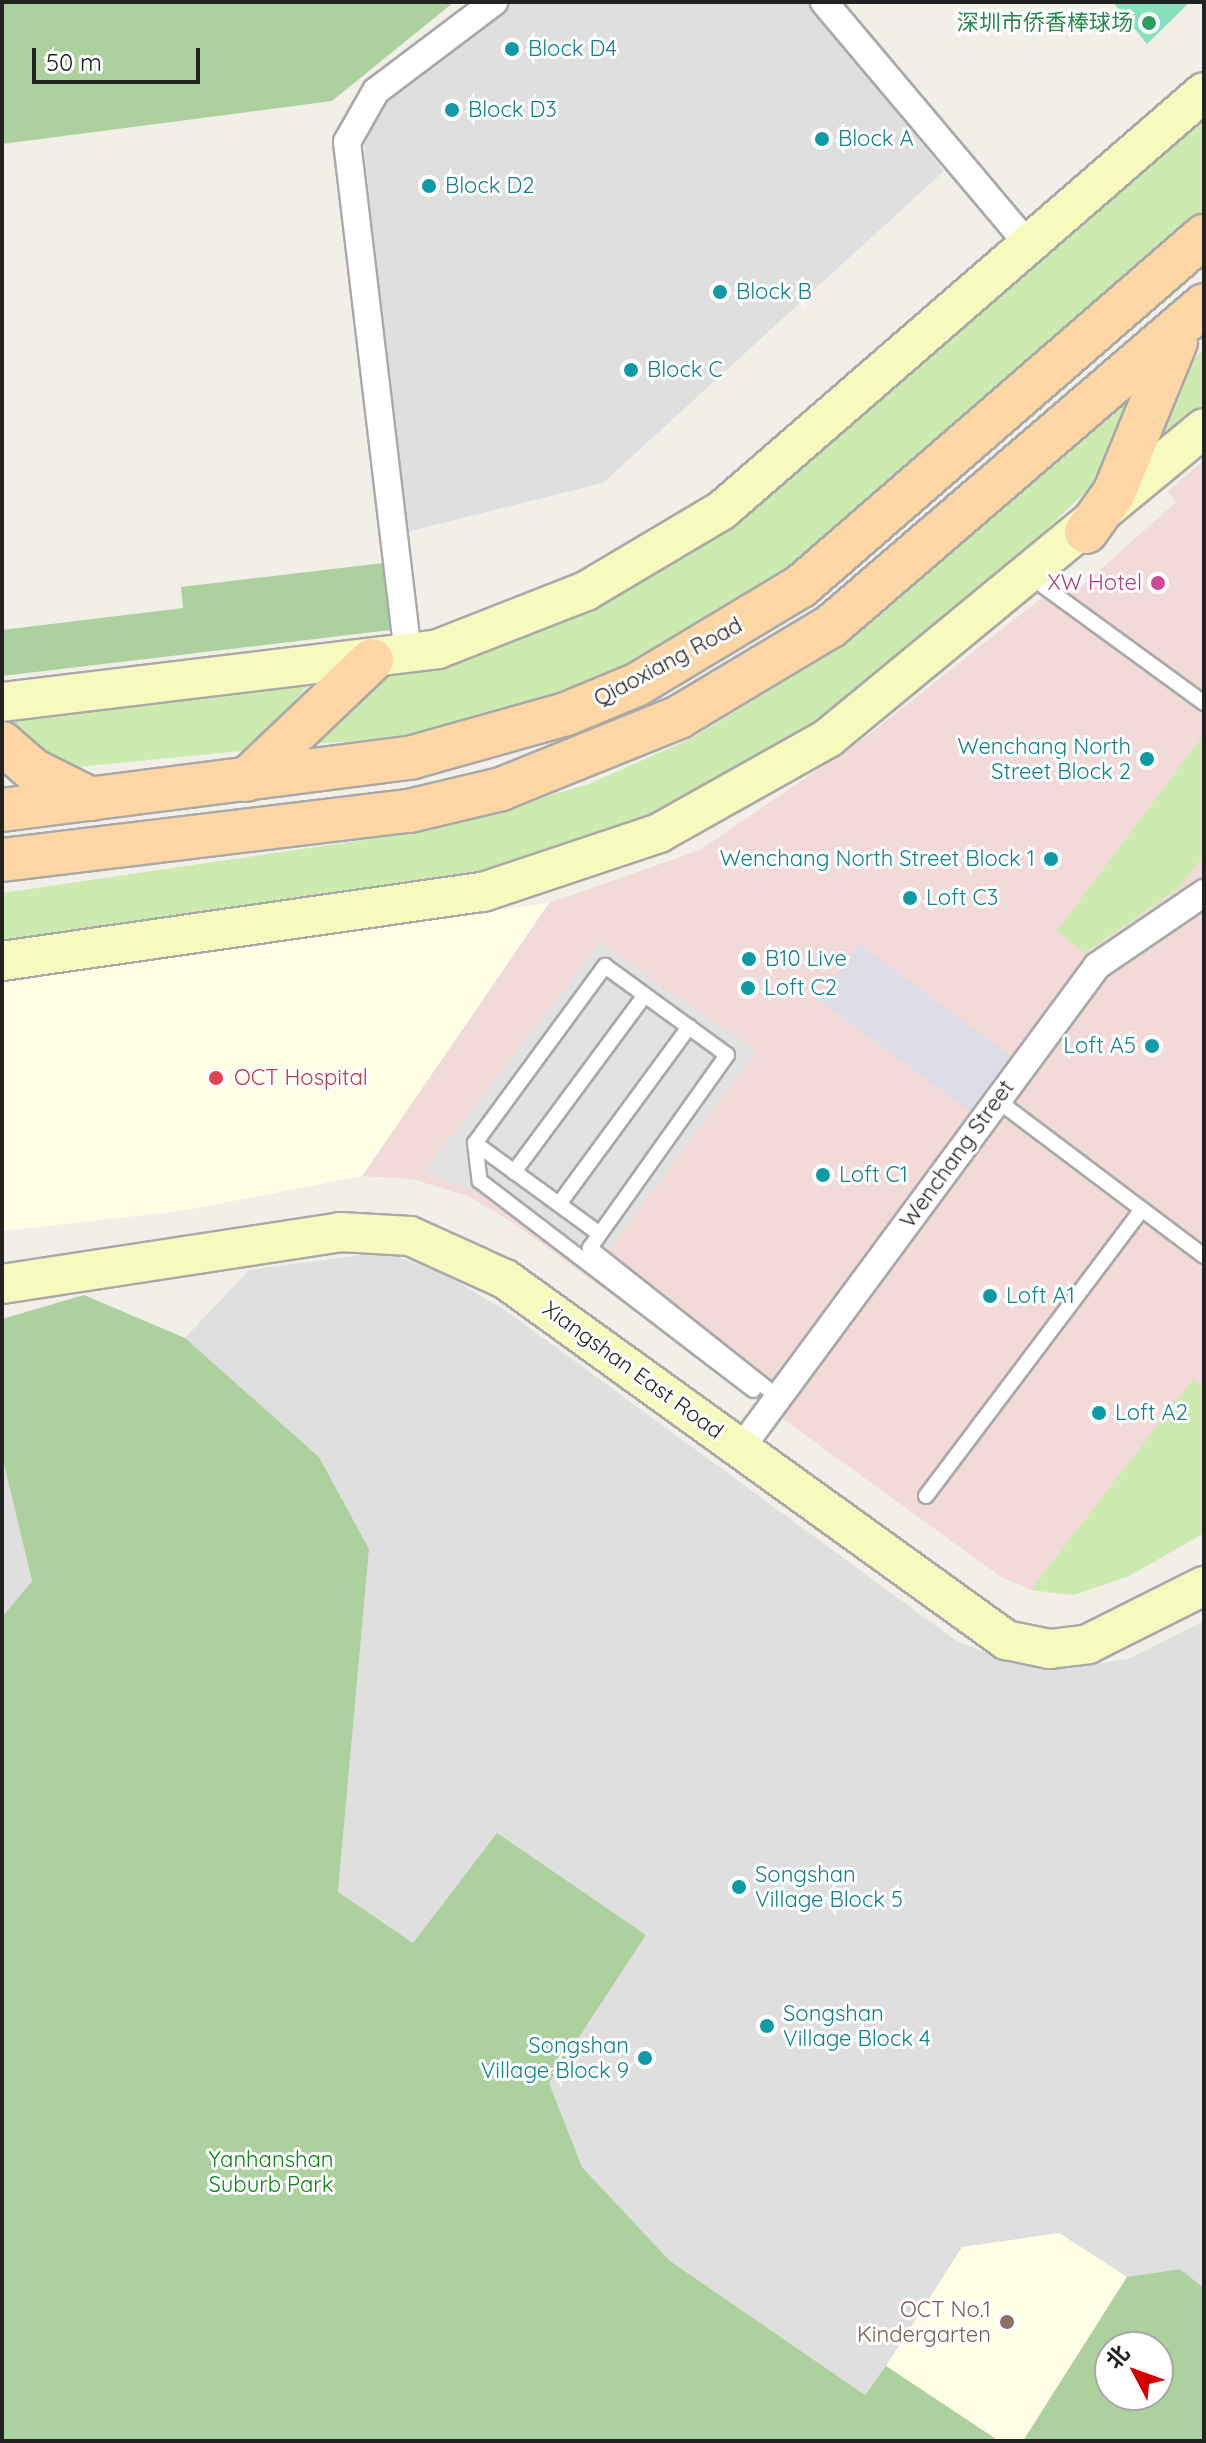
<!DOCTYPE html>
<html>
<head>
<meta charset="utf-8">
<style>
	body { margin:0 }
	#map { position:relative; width:1206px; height:2443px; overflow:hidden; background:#f2efe9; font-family:Quicksand,"Noto Sans SC",sans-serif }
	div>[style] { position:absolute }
	.residential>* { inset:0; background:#e0dfdf }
	.commercial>* { inset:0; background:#f2dad9 }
	.education>* { inset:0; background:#ffffe5 }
	.grass>* { inset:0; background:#cdebb0 }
	.forest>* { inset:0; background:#add19e }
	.pitch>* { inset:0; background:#88e0be }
	.parking>* { inset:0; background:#e2e2e2 }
	.plaza>* { inset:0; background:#dddde8 }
	.roads { filter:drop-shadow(2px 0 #a9a9a9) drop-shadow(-2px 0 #a9a9a9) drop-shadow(0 2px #a9a9a9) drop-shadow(0 -2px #a9a9a9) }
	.lane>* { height:14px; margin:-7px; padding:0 7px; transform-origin:7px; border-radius:7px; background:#fff }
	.street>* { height:26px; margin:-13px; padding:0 13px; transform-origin:13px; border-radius:13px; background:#fff }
	.secondary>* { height:38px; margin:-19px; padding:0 19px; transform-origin:19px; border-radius:19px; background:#f7fabf }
	.primary>* { height:42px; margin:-21px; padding:0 21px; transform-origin:21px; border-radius:21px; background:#fcd6a4 }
	.dots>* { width:22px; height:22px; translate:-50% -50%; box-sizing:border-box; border:4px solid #fff; border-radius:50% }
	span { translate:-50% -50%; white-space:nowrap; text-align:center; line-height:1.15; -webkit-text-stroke:6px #fff; paint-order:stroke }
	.leisure-label { font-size:22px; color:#27864d }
	.right { translate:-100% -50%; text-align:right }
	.culture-label { font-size:22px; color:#0d838f }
	.left { translate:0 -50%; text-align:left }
	.hotel-label { font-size:22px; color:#b23c85 }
	.street-label { font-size:22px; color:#222 }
	.health-label { font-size:22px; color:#be3a42 }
	.park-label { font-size:22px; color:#0c8416 }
	.education-label { font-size:22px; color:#785e54 }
	.frame { position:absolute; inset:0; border:4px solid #222; pointer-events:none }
	.north { position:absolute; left:1094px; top:2331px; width:80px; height:80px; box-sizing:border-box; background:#fff; border:2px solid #a7a7a7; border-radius:50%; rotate:311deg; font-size:22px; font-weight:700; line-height:32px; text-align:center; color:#222 }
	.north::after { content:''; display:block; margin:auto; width:28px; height:36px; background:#d40000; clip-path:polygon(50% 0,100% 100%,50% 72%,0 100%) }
	.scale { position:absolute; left:32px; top:48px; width:168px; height:36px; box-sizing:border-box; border:4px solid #222; border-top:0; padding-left:10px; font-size:24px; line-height:28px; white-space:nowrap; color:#222; -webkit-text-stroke:6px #fff; paint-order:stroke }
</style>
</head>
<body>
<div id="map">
	<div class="residential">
		<i style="clip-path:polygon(475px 2px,807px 2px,944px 171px,603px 483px,402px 533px,359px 92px)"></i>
		<i style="clip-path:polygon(385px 1252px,446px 1275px,509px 1313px,958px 1642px,1008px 1661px,1069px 1669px,1131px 1658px,1204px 1621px,1204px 2288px,1180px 2269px,1127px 2277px,1023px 2441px,999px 2441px,886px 2367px,865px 2395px,670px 2261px,582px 2167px,549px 2083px,646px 1935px,413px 1944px,338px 1892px,369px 1549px,319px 1457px,185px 1338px,249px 1270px)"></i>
		<i style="clip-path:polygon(2px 1456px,32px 1581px,2px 1617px)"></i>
	</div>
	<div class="commercial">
		<i style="clip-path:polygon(1204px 460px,1204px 1533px,1129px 1576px,1073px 1595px,1031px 1590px,1001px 1577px,509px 1220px,467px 1196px,412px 1179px,362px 1176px,549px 903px,700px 850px,867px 736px,1058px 585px,1075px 592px,1176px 502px,1168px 491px)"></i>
	</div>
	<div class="education">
		<i style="clip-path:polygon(549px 903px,362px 1176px,181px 1211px,2px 1231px,2px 980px)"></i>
		<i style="clip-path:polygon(1059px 2233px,1127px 2277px,1023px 2441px,999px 2441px,886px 2366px,962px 2247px)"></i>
	</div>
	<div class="grass">
		<i style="clip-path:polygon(1204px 112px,1204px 210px,777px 582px,595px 687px,435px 737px,306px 744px,380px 667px,757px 498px)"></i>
		<i style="clip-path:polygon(1204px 349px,1204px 405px,1150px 453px,1188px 364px)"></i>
		<i style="clip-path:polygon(1129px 395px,1118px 445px,1100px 478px,923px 648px,839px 716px,659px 814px,571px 852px,471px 875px,149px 929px,2px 941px,2px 893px,425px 831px,589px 784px,692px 738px,833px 652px)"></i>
		<i style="clip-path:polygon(316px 676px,252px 750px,56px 769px,4px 716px)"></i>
		<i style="clip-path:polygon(1204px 734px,1204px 854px,1180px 887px,1085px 953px,1057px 931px)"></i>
		<i style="clip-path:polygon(1193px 1379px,1204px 1387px,1204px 1533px,1129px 1576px,1073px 1595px,1031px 1590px)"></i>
	</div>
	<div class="forest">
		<i style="clip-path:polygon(2px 2px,454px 2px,332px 101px,2px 144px)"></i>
		<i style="clip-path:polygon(392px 562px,399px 629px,2px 676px,2px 630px,183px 608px,181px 587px)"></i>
		<i style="clip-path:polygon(84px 1295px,185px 1338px,319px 1457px,369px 1549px,338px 1892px,413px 1943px,497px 1833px,646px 1935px,549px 2083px,582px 2167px,670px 2261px,865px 2395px,886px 2366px,999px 2441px,2px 2441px,2px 1617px,32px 1581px,2px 1456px,2px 1319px)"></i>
		<i style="clip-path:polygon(evenodd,1180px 2269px,1204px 2288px,1204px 2441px,1023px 2441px,1127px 2277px,1180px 2269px,1110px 2347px,1158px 2347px,1158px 2395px,1110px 2395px,1110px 2347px)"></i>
	</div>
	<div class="pitch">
		<i style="clip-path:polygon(1113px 2px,1190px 2px,1147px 44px)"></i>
	</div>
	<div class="parking">
		<i style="clip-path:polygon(600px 942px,757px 1051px,592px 1272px,494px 1199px,424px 1172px)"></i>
	</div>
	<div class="plaza">
		<i style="clip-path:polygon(859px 944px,1023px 1065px,982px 1120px,818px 999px)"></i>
	</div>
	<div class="roads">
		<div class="lane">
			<i style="left:1031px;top:577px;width:214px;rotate:36.1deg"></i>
			<i style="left:997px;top:1100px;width:259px;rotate:37deg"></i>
			<i style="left:475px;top:1143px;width:38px;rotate:83deg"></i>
			<i style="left:480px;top:1181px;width:344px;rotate:37.4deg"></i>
			<i style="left:514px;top:1172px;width:220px;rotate:-53.5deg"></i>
			<i style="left:559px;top:1204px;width:220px;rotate:-53.7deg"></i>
			<i style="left:597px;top:1232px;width:151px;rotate:-143.9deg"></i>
			<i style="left:475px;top:1143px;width:220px;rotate:-53.7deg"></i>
			<i style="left:605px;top:966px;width:151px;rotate:36.1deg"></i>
			<i style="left:727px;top:1055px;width:237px;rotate:125.4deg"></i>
			<i style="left:590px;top:1248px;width:240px;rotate:38.4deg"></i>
			<i style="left:926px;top:1496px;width:359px;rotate:-53deg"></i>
		</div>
		<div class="street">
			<i style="left:824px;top:2px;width:322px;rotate:49.9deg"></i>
			<i style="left:408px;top:654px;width:516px;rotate:-96.79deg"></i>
			<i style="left:347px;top:142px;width:59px;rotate:-60.4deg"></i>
			<i style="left:376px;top:91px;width:148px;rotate:-37deg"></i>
			<i style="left:741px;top:1448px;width:599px;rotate:-53.55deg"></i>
			<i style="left:1097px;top:966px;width:130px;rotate:-34.3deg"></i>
		</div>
		<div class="secondary">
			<i style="left:2px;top:702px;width:439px;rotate:-6.9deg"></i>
			<i style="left:438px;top:649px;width:159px;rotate:-21.4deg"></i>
			<i style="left:586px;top:591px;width:157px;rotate:-30.7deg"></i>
			<i style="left:721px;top:511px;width:639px;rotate:-40.94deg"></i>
			<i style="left:2px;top:961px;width:486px;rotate:-8.2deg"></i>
			<i style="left:483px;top:892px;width:186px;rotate:-18.5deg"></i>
			<i style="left:659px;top:833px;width:194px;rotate:-29.3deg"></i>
			<i style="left:828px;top:738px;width:487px;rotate:-39.5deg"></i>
			<i style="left:2px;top:1284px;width:342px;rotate:-8.7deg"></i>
			<i style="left:340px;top:1232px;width:70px;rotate:3.3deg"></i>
			<i style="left:410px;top:1236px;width:104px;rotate:24.4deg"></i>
			<i style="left:505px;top:1279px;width:618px;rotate:35.77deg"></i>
			<i style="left:1006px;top:1640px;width:45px;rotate:11.6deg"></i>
			<i style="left:1050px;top:1649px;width:38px;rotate:-7deg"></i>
			<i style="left:1088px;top:1644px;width:130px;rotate:-26.6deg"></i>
		</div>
		<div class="primary">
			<i style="left:1086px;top:532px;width:48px;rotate:-54.3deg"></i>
			<i style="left:1114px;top:493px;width:163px;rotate:-67.7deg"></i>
			<i style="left:2px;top:743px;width:41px;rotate:41.1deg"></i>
			<i style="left:33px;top:770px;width:65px;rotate:26.6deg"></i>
			<i style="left:246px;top:780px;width:174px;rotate:-43.6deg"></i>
			<i style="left:2px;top:810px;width:414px;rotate:-7.3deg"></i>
			<i style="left:413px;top:757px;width:159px;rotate:-15.7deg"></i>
			<i style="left:566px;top:714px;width:78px;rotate:-22.6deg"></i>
			<i style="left:638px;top:684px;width:190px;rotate:-31deg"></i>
			<i style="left:801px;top:586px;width:534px;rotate:-40.97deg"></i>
			<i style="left:2px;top:860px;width:410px;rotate:-6.9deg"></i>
			<i style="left:409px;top:811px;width:95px;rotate:-13.4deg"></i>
			<i style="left:501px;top:789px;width:192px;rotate:-22deg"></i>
			<i style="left:679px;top:717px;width:177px;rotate:-30.9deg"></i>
			<i style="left:831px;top:626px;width:492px;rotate:-40.7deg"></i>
		</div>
	</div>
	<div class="dots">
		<i style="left:1149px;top:23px;background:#2e9e5b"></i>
		<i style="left:512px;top:49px;background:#0f9aa8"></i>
		<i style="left:452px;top:110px;background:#0f9aa8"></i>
		<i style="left:822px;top:139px;background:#0f9aa8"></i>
		<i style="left:429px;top:186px;background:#0f9aa8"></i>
		<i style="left:720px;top:292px;background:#0f9aa8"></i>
		<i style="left:631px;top:370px;background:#0f9aa8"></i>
		<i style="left:1158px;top:583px;background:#d1479c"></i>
		<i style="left:1147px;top:759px;background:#0f9aa8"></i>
		<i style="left:1051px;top:859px;background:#0f9aa8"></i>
		<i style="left:910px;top:898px;background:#0f9aa8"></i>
		<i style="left:749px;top:959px;background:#0f9aa8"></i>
		<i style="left:748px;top:988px;background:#0f9aa8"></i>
		<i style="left:1152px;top:1046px;background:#0f9aa8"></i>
		<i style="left:216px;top:1078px;background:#e0444e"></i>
		<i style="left:823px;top:1175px;background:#0f9aa8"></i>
		<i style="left:990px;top:1296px;background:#0f9aa8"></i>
		<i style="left:1099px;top:1413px;background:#0f9aa8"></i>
		<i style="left:739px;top:1887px;background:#0f9aa8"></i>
		<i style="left:767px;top:2026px;background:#0f9aa8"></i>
		<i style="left:645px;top:2058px;background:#0f9aa8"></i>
		<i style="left:1007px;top:2322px;background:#8d6e63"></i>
	</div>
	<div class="leisure-label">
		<span class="right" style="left:1133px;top:23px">深圳市侨香棒球场</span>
	</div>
	<div class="culture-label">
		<span class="left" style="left:528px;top:49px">Block D4</span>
		<span class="left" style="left:468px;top:110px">Block D3</span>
		<span class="left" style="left:838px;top:139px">Block A</span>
		<span class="left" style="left:445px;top:186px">Block D2</span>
		<span class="left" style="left:736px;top:292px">Block B</span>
		<span class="left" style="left:647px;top:370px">Block C</span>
		<span class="right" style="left:1131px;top:759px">Wenchang North<br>Street Block 2</span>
		<span class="right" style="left:1035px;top:859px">Wenchang North Street Block 1</span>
		<span class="left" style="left:926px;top:898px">Loft C3</span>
		<span class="left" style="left:765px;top:959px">B10 Live</span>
		<span class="left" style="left:764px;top:988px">Loft C2</span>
		<span class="right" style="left:1136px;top:1046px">Loft A5</span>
		<span class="left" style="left:839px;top:1175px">Loft C1</span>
		<span class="left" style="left:1006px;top:1296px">Loft A1</span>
		<span class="left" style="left:1115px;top:1413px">Loft A2</span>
		<span class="left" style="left:755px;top:1887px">Songshan<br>Village Block 5</span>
		<span class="left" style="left:783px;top:2026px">Songshan<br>Village Block 4</span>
		<span class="right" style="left:629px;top:2058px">Songshan<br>Village Block 9</span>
	</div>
	<div class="hotel-label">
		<span class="right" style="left:1142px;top:583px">XW Hotel</span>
	</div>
	<div class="street-label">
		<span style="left:668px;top:662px;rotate:-28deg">Qiaoxiang Road</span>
		<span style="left:957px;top:1154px;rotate:-54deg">Wenchang Street</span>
		<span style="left:633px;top:1370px;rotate:36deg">Xiangshan East Road</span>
	</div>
	<div class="health-label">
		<span class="left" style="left:234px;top:1078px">OCT Hospital</span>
	</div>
	<div class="park-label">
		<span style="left:271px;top:2172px">Yanhanshan<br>Suburb Park</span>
	</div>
	<div class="education-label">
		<span class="right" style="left:991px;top:2322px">OCT No.1<br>Kindergarten</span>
	</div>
	<div class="frame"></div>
	<div class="north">北</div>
	<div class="scale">50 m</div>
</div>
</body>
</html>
